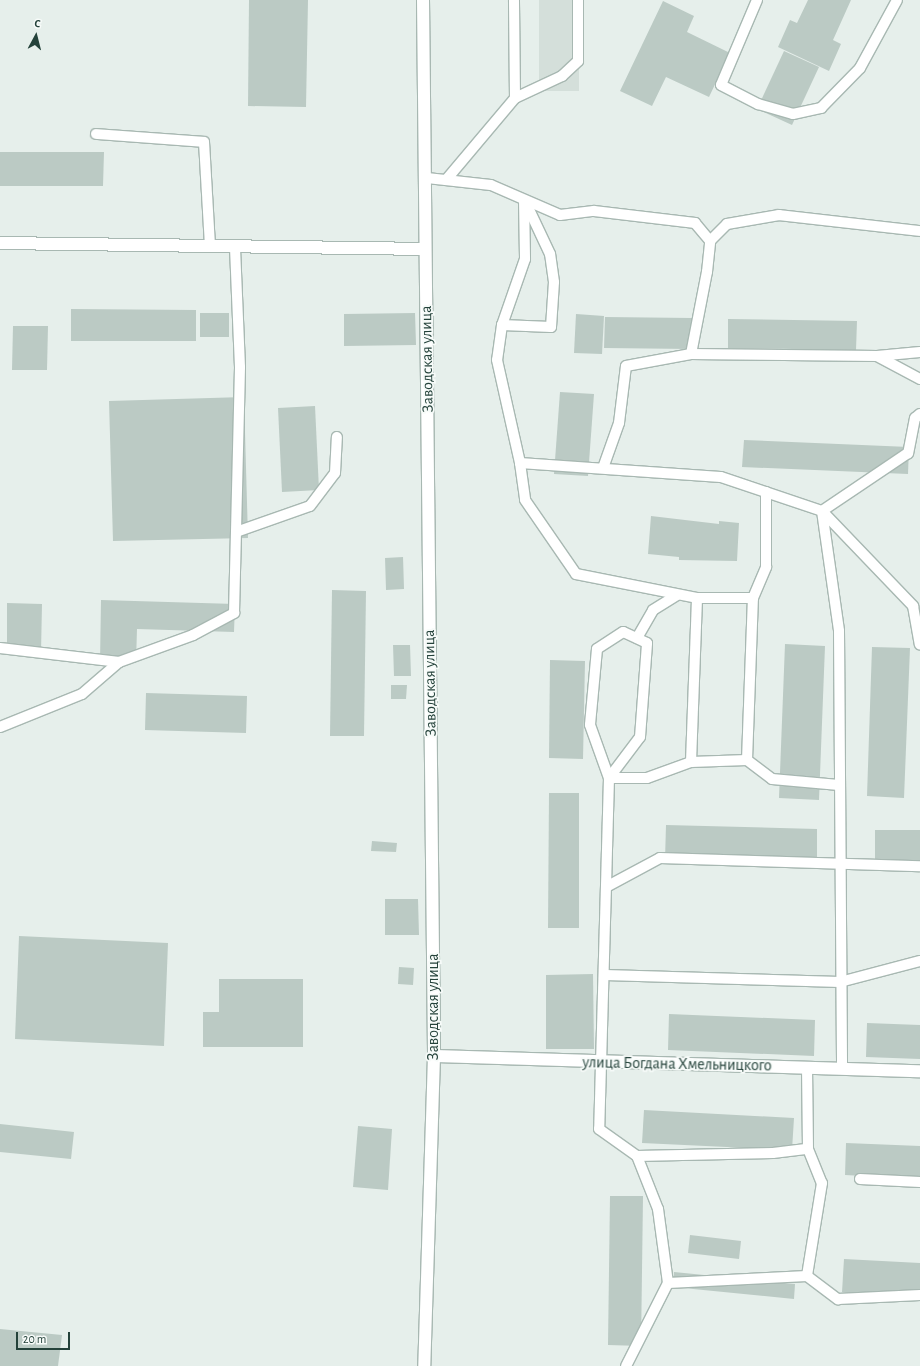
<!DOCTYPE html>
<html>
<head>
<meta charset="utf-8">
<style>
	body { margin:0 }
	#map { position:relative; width:920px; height:1366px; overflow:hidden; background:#e6efeb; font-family:"Alegreya Sans",sans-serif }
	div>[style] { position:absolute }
	.built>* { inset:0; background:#d4dfda }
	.building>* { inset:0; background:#bbcac4 }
	.roads { filter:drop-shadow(1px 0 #a8b8b2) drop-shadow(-1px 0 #a8b8b2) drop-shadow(0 1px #a8b8b2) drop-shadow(0 -1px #a8b8b2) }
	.lane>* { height:10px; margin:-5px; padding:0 5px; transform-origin:5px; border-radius:5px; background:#fff }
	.street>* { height:12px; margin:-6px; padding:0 6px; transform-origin:6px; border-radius:6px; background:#fff }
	span { translate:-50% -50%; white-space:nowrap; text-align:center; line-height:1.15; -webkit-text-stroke:3.5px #f7fbf9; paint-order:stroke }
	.street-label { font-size:16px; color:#24423a }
	.north { position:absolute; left:16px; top:16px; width:40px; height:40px; -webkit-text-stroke:3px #f7fbf9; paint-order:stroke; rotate:7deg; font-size:11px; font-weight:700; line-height:16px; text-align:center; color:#24423a }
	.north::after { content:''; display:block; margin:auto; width:14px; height:18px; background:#24423a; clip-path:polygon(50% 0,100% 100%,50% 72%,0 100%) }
	.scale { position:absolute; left:16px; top:1332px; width:54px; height:18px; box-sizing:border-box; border:2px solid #24423a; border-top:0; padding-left:5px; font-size:12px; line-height:14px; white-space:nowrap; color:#24423a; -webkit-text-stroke:3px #f7fbf9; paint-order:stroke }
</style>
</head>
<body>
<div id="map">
	<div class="built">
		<i style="clip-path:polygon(539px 0,579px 0,579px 91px,539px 91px)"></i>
	</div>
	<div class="building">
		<i style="clip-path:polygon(249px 0,308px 0,306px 107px,248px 106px)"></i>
		<i style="clip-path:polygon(808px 0,851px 0,833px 40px,841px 44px,829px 71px,778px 47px,790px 20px,797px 23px)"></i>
		<i style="clip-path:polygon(663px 1px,694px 16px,687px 32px,730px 53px,709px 97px,666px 77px,652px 106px,620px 91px)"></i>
		<i style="clip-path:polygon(784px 51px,819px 67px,792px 125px,757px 109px)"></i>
		<i style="clip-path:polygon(0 152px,104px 152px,103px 186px,0 186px)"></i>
		<i style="clip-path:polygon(71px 309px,196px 310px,196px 341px,71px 341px)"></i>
		<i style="clip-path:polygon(200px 313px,229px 313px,229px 337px,200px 337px)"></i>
		<i style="clip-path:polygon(415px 313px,416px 345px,344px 346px,344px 314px)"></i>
		<i style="clip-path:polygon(576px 314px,604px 316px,602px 354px,574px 353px)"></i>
		<i style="clip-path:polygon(605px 317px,692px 318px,691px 349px,604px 348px)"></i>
		<i style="clip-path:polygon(728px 319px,857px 321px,856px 350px,728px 348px)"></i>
		<i style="clip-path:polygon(13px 326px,48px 326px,47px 370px,12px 370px)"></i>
		<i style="clip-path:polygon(560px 392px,594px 394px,588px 476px,554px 474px)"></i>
		<i style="clip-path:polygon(244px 397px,248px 538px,113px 541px,109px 401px)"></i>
		<i style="clip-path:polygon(315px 406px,319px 490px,282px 492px,278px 408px)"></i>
		<i style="clip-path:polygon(744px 440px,909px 447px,908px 474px,742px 467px)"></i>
		<i style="clip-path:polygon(651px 516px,719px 524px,719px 521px,739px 523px,737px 561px,679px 560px,679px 557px,648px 554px)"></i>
		<i style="clip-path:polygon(403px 557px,404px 589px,386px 590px,385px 558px)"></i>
		<i style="clip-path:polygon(332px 590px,366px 591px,364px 736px,330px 736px)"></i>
		<i style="clip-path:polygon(101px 600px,235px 604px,234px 632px,137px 629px,136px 663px,100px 662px)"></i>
		<i style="clip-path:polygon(7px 603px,42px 604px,41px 652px,7px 651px)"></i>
		<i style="clip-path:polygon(785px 644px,825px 646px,819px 800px,779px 798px)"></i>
		<i style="clip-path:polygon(393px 645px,410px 645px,411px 676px,394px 676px)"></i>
		<i style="clip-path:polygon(872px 647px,910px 648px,904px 798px,867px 796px)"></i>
		<i style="clip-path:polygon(550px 660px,585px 661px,583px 759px,549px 758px)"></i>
		<i style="clip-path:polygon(391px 685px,407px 685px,406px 699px,391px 699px)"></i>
		<i style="clip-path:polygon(146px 693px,247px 696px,246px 733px,145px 730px)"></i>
		<i style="clip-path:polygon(549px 793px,579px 793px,579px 928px,548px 928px)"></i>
		<i style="clip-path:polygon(666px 825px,817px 829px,817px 864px,665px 860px)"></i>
		<i style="clip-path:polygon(875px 830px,920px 830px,920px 866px,875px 865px)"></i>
		<i style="clip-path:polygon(372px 841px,397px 843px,396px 852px,371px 851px)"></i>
		<i style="clip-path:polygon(385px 899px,418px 899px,419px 935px,385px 935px)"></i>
		<i style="clip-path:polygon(19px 936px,168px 943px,164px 1046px,15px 1039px)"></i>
		<i style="clip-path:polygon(399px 967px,414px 968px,413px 985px,398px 984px)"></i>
		<i style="clip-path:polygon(593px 974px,594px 1049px,546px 1049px,546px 975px)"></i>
		<i style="clip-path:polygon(219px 979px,303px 979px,303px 1047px,203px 1047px,203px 1012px,219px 1012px)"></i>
		<i style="clip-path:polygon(669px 1014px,815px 1020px,814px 1056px,668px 1050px)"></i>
		<i style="clip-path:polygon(867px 1023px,920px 1025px,920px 1059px,866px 1057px)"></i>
		<i style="clip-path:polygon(644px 1110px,794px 1118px,792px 1150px,642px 1143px)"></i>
		<i style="clip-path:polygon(0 1124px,74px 1132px,71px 1159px,0 1152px)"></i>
		<i style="clip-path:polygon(358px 1126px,392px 1129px,388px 1190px,353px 1187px)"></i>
		<i style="clip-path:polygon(846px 1143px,920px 1146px,920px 1179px,845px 1175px)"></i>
		<i style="clip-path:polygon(610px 1196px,643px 1196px,641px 1346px,608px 1345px)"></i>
		<i style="clip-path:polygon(690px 1235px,741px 1241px,739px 1259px,688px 1253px)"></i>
		<i style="clip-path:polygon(844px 1259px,920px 1263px,920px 1296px,842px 1292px)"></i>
		<i style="clip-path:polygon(674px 1272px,795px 1284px,794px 1299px,673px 1287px)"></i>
		<i style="clip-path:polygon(0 1329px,62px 1335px,58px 1366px,0 1366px)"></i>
	</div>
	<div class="roads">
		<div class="lane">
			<i style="left:757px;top:0;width:92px;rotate:113deg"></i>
			<i style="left:721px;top:85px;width:42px;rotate:27.2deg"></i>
			<i style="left:758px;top:104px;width:36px;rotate:16deg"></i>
			<i style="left:793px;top:114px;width:29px;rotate:-12deg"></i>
			<i style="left:821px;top:108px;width:56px;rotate:-45.7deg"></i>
			<i style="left:860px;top:68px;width:77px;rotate:-61.4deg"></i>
			<i style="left:515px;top:98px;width:52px;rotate:-25.1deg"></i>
			<i style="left:562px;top:76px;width:22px;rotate:-43deg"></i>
			<i style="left:578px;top:61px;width:61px;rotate:-90deg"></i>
			<i style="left:96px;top:134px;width:108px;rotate:4.2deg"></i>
			<i style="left:204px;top:142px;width:104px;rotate:86.7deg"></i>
			<i style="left:427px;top:178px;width:64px;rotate:6.2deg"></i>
			<i style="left:491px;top:185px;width:75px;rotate:23.5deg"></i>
			<i style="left:560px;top:215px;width:34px;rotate:-7deg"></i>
			<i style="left:594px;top:211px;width:102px;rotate:6.8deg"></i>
			<i style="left:695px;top:223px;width:23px;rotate:50deg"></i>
			<i style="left:446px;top:180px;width:107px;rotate:-49.9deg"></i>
			<i style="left:515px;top:98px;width:98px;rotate:-90.6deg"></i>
			<i style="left:524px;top:200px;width:59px;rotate:89deg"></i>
			<i style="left:525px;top:259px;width:70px;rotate:109.2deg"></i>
			<i style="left:502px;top:325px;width:35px;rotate:98deg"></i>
			<i style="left:497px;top:360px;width:106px;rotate:77.4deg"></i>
			<i style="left:520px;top:463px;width:201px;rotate:4deg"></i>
			<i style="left:721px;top:477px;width:107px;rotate:18.6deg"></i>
			<i style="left:822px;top:511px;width:121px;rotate:81.9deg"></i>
			<i style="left:839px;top:631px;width:438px;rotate:89.6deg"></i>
			<i style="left:502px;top:325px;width:49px;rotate:2.3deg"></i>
			<i style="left:551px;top:327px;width:45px;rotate:-86.2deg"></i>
			<i style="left:554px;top:282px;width:28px;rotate:-98deg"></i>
			<i style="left:550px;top:254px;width:56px;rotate:-115.2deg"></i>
			<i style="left:691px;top:354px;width:84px;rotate:-79deg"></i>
			<i style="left:707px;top:272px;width:31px;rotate:-84deg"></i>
			<i style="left:710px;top:241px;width:24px;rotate:-45deg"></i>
			<i style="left:727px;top:224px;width:53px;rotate:-9.8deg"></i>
			<i style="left:779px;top:215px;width:142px;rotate:6.5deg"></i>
			<i style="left:877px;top:356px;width:43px;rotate:-5.3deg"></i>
			<i style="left:920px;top:414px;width:6px;rotate:141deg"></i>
			<i style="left:915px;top:418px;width:36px;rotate:101deg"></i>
			<i style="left:908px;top:453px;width:104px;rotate:146deg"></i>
			<i style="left:822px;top:511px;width:132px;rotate:46.2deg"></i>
			<i style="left:913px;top:606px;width:39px;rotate:80deg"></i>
			<i style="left:520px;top:463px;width:37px;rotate:82deg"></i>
			<i style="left:525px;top:500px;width:90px;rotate:55.4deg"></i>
			<i style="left:576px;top:574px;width:123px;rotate:11.2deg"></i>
			<i style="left:697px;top:598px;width:56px"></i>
			<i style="left:603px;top:468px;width:48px;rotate:-70.4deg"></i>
			<i style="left:619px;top:423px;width:57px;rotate:-83deg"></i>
			<i style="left:626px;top:366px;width:66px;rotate:-10.5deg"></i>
			<i style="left:691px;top:354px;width:186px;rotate:0.6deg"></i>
			<i style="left:877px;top:356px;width:49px;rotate:28.1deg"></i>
			<i style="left:236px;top:532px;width:78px;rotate:-19.4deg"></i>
			<i style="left:310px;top:506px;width:41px;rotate:-52.9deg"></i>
			<i style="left:335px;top:473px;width:36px;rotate:-87deg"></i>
			<i style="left:637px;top:638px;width:32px;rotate:-60deg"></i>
			<i style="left:653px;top:610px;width:28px;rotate:-32deg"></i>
			<i style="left:0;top:648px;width:120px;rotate:6.7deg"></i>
			<i style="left:119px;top:662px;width:79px;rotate:-20deg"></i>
			<i style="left:193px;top:635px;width:47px;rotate:-28.2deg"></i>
			<i style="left:234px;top:613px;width:246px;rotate:-88.6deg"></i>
			<i style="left:240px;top:367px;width:120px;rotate:-92.4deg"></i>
			<i style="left:0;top:727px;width:88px;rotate:-21.9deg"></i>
			<i style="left:82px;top:694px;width:49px;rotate:-40.9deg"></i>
			<i style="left:747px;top:760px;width:162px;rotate:-87.9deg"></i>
			<i style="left:753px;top:598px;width:34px;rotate:-67deg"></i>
			<i style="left:766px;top:567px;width:75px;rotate:-90deg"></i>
			<i style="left:691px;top:762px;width:164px;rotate:-87.9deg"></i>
			<i style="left:609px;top:778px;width:51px;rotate:-52.9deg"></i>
			<i style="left:640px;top:737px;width:94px;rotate:-85.7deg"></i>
			<i style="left:647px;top:643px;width:26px;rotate:-155deg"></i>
			<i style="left:623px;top:632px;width:31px;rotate:147deg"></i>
			<i style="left:597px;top:649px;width:76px;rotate:95.3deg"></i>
			<i style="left:590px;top:725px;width:56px;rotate:70.3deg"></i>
			<i style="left:609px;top:778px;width:351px;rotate:91.6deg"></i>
			<i style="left:599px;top:1129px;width:47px;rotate:35.4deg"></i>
			<i style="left:637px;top:1156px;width:57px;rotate:68.4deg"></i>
			<i style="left:658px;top:1209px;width:75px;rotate:82.3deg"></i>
			<i style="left:668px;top:1283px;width:93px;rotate:116.8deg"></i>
			<i style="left:609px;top:778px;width:38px"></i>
			<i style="left:647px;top:778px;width:47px;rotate:-20deg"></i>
			<i style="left:691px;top:762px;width:56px;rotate:-2deg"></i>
			<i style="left:747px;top:760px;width:31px;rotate:37deg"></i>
			<i style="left:772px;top:779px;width:67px;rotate:5.1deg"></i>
			<i style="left:606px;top:887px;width:61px;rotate:-28.2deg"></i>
			<i style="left:660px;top:858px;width:260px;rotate:1.8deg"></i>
			<i style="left:605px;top:975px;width:235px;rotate:1.7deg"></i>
			<i style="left:840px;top:982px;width:83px;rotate:-14.7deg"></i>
			<i style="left:807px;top:1067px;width:82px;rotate:89.3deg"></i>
			<i style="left:808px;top:1149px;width:37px;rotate:68deg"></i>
			<i style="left:822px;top:1183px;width:94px;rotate:99.2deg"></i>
			<i style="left:637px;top:1156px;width:136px;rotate:-1.3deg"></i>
			<i style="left:773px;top:1153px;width:35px;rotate:-7deg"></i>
			<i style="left:860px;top:1179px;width:60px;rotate:2.9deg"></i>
			<i style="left:668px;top:1283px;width:139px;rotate:-2.9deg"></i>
			<i style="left:807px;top:1276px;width:39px;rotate:37deg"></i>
			<i style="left:838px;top:1299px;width:82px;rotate:-2.8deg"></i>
		</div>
		<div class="street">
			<i style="left:423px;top:0;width:1056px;rotate:89.4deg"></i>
			<i style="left:434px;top:1056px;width:310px;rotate:91.8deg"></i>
			<i style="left:0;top:243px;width:425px;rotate:0.8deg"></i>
			<i style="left:434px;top:1056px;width:486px;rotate:1.8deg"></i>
		</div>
	</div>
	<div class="street-label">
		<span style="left:427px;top:359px;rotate:-91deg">Заводская улица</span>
		<span style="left:430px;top:683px;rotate:-91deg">Заводская улица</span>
		<span style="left:433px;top:1007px;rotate:-90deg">Заводская улица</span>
		<span style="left:677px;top:1064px;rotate:1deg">улица Богдана Хмельницкого</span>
	</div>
	<div class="north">С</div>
	<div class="scale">20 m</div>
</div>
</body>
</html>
